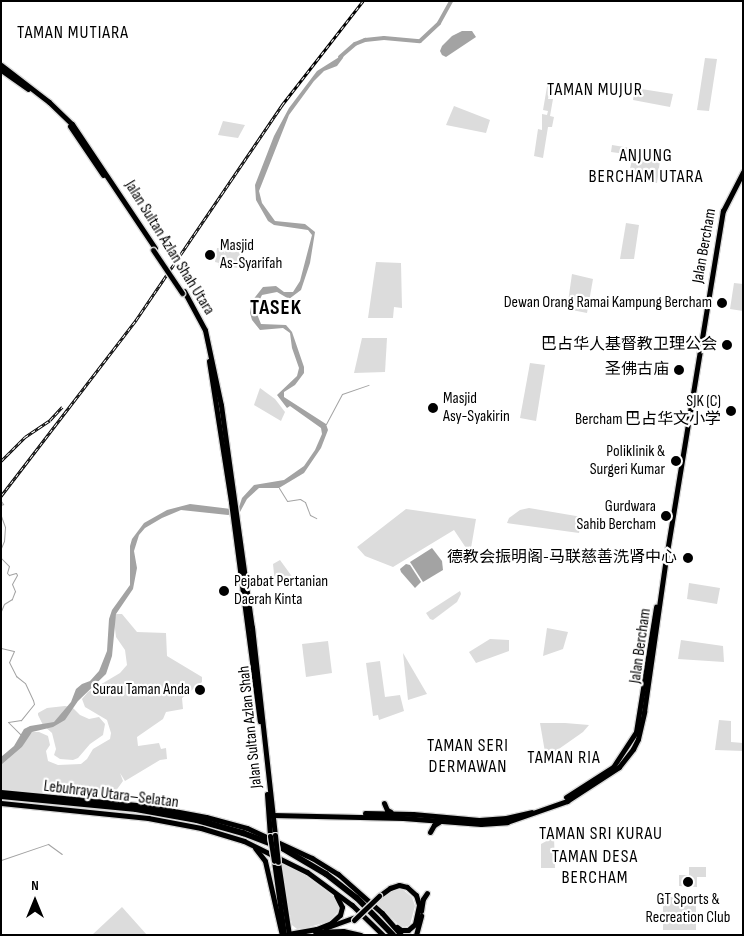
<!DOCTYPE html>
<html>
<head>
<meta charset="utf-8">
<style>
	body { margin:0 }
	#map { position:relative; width:744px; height:936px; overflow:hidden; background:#fff; font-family:"Sofia Sans Condensed","Noto Sans SC",sans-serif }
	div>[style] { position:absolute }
	.green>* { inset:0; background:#dcdcdc }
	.water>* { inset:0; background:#a3a3a3 }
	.stream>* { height:1px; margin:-0.5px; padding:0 0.5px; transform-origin:0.5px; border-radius:0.5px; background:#a3a3a3 }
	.river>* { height:4px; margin:-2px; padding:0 2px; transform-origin:2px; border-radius:2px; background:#a3a3a3 }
	.roads { filter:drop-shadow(1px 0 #dbdbdb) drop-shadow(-1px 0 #dbdbdb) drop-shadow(0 1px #dbdbdb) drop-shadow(0 -1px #dbdbdb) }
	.primary>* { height:5px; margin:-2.5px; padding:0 2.5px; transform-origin:2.5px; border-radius:2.5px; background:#000 }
	.motorway>* { height:6px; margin:-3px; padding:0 3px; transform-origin:3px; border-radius:3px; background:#000 }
	.rail>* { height:3px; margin-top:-1.5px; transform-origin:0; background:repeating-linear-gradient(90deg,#fff 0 4px,#000 0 8px); box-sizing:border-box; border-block:1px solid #000 }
	.bridges { filter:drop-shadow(1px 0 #dbdbdb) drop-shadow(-1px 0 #dbdbdb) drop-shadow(0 1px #dbdbdb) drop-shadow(0 -1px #dbdbdb) }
	.primary-bridge>* { height:5px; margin:-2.5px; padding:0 2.5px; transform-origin:2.5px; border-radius:2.5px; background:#000 }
	.dots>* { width:14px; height:14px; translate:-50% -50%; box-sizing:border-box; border:2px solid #fff; border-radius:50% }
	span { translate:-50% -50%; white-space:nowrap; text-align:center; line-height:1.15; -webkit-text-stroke:4.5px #fff; paint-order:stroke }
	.poi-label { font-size:16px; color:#000 }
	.left { translate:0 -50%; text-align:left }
	.right { translate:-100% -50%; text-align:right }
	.street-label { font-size:16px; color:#000 }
	.neighbourhood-label { font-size:18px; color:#000; letter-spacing:1px }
	.district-label { font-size:21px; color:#000; font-weight:700; letter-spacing:1px }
	.frame { position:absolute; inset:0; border:2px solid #000; pointer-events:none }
	.north { position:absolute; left:10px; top:876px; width:50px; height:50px; -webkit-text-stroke:4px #fff; paint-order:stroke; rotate:0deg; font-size:14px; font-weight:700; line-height:20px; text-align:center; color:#000 }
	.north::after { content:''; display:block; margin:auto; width:18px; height:22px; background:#000; clip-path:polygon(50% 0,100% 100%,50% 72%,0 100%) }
</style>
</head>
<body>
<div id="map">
	<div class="green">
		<i style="clip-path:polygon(705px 58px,717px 59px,709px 111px,697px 110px)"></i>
		<i style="clip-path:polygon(548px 81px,551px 82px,548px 99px,553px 99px,550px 116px,554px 117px,552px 127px,548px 127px,543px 158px,534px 156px,538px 129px,542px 130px,542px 114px,547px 115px,548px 111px,543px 110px)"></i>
		<i style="clip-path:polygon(635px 88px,673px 94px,670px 107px,633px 100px)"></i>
		<i style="clip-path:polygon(454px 106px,490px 120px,486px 133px,446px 125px)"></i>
		<i style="clip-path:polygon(223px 121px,245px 125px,238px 138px,218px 135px)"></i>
		<i style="clip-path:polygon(612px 145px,661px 153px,657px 183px,628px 178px,633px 155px,611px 152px)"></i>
		<i style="clip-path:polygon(626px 223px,639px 225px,634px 259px,620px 259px)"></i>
		<i style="clip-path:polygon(217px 248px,239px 248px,241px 268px,218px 266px,219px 263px,215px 262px)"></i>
		<i style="clip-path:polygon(376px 262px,401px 263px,402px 308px,394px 307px,393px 318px,368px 318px)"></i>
		<i style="clip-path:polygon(572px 274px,593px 279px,587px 313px,567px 309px)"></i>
		<i style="clip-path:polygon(734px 283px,743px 284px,743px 311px,730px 309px)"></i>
		<i style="clip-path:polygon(362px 338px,387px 338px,385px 372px,354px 373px)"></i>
		<i style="clip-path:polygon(530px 363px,545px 365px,536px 421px,520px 418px)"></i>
		<i style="clip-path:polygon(260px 388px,275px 399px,285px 412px,281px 421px,254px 405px)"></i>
		<i style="clip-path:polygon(529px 508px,582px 517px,579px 533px,507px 523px,509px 518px,520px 510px)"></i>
		<i style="clip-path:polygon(406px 509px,476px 519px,470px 554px,454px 530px,393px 567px,365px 556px,357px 547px)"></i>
		<i style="clip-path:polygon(280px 560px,296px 582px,277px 585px,275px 583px,273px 564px)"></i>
		<i style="clip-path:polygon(689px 583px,720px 588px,717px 604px,687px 599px)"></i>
		<i style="clip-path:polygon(460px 591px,461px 594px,457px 602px,433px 620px,430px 619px,426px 613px)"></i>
		<i style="clip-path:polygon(116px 614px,122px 614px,137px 632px,166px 633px,167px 656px,202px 677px,202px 682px,182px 698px,183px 709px,166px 712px,163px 719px,137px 737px,138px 746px,159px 743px,161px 749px,166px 748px,167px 759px,160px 760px,125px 781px,120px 773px,123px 781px,110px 799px,1px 789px,1px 765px,22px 747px,28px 735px,32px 732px,39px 732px,48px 736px,50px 745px,46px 751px,48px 761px,58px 765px,81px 764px,87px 759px,93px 749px,110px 739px,111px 733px,107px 720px,85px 707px,82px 699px,88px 692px,120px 673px,127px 665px,125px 650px,116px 637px,114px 621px)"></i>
		<i style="clip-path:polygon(547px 628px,568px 632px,563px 649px,543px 656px)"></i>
		<i style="clip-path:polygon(490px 639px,509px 640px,509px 651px,476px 663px,469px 652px)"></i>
		<i style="clip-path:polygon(681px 640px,723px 646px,724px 662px,678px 659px)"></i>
		<i style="clip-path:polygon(328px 641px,332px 673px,306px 677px,302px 644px)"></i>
		<i style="clip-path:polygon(403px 653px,427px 694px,408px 700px)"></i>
		<i style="clip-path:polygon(380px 661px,385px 697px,400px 695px,404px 711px,379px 720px,378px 715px,373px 716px,366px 663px)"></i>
		<i style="clip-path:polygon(65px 706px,72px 707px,80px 715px,89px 719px,99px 717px,105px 724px,103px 735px,90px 744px,78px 758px,73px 760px,60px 759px,54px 755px,56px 749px,52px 733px,43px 725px,38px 715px,38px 713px,47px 708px)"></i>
		<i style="clip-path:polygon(719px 720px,731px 721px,731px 742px,743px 743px,743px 751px,715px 750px)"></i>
		<i style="clip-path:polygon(540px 723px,565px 723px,589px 725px,583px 732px,546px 758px)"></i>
		<i style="clip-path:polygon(554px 837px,555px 868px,541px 868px,541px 844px)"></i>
		<i style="clip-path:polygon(280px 861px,306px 876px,337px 899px,339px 910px,330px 921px,306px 928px,297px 929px,292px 925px)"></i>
		<i style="clip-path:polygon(689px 867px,706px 867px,706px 877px,697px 877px,697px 887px,679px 886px,679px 875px,689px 875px)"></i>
		<i style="clip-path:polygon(402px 889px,412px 897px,415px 906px,410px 925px,405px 927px,400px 926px,376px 903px,390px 891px)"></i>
		<i style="clip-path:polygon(663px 897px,696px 897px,696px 930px,663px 930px)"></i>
		<i style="clip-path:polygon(122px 907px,147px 935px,92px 935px)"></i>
	</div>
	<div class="water">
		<i style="clip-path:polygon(462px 31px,472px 31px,476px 37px,446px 57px,442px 55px,440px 51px,442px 46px,452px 36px)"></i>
		<i style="clip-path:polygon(344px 54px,343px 58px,337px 66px,324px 71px,314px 81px,289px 115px,259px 191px,262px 203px,275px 221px,305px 224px,315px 232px,310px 263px,301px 290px,289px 299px,277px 292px,262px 295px,255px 309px,261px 324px,286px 325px,292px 332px,304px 367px,304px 373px,295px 385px,284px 392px,284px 397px,326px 424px,328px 430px,321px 448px,304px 473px,279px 488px,259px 488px,247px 499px,240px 512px,228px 515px,181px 510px,162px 518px,145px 528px,139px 535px,134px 551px,137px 568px,133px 589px,116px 614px,112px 656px,106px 674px,78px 701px,65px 720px,53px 727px,32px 732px,22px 747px,1px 765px,1px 757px,14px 746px,24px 729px,30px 726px,54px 722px,71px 702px,76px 689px,82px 684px,90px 681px,99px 671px,107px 651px,109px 619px,112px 610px,130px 585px,130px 546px,132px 539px,144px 523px,167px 510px,190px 504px,231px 509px,239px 507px,242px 498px,254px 485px,284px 480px,304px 466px,315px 450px,322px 434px,321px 428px,290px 406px,287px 408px,277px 395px,297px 376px,299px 368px,292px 348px,290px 333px,283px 328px,260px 330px,252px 320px,250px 313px,252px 301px,263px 287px,276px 286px,284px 292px,293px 292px,300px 281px,312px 235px,308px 230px,274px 225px,268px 221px,256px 200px,255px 185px,274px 136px,289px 108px,317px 71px)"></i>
		<i style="clip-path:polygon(432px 548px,442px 561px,443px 570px,423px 582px,410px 562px)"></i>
		<i style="clip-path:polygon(406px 564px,410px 565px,421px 582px,415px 588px,401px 572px,400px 569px)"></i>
	</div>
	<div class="stream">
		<i style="left:326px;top:424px;width:34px;rotate:-62deg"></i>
		<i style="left:342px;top:394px;width:28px;rotate:-19deg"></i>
		<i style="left:279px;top:488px;width:15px;rotate:58deg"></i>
		<i style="left:287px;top:501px;width:13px;rotate:-9deg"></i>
		<i style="left:300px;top:499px;width:6px;rotate:31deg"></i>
		<i style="left:305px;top:502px;width:14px;rotate:69deg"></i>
		<i style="left:310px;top:515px;width:7px;rotate:27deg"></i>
		<i style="left:1px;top:501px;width:4px;rotate:56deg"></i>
		<i style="left:3px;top:504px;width:2px;rotate:153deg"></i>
		<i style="left:1px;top:516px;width:12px;rotate:70deg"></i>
		<i style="left:5px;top:527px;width:14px;rotate:94deg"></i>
		<i style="left:4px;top:541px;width:8px;rotate:113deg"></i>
		<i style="left:1px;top:558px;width:11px;rotate:45deg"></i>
		<i style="left:9px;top:566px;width:7px;rotate:106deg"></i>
		<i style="left:7px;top:573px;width:3px;rotate:45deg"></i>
		<i style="left:9px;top:575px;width:7px;rotate:-16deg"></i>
		<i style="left:16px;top:573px;width:2px;rotate:63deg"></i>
		<i style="left:17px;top:575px;width:10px;rotate:119deg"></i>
		<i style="left:12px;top:584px;width:8px;rotate:67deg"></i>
		<i style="left:15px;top:591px;width:9px;rotate:111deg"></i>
		<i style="left:12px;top:599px;width:9px;rotate:148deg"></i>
		<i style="left:4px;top:604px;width:8px;rotate:113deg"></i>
		<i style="left:1px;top:648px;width:13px;rotate:13deg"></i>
		<i style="left:14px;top:651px;width:12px;rotate:114deg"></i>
		<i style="left:9px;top:662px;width:16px;rotate:63deg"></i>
		<i style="left:16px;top:676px;width:11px;rotate:38deg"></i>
		<i style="left:25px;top:683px;width:19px;rotate:65deg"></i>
		<i style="left:33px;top:700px;width:4px;rotate:76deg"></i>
		<i style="left:34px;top:704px;width:21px;rotate:129deg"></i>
		<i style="left:21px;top:720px;width:13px;rotate:171deg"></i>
		<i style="left:8px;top:722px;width:20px;rotate:45deg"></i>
		<i style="left:1px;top:860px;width:50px;rotate:-18.8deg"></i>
		<i style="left:48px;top:844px;width:17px;rotate:36deg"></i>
	</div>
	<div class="river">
		<i style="left:340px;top:57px;width:20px;rotate:-41deg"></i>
		<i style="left:355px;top:44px;width:11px;rotate:-22deg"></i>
		<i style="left:365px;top:40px;width:19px;rotate:-6deg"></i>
		<i style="left:384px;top:38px;width:36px;rotate:5deg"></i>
		<i style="left:420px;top:41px;width:26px;rotate:-43deg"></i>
		<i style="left:439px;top:23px;width:25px;rotate:-61deg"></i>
	</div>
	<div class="roads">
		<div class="primary">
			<i style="left:1px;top:65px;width:61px;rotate:37.6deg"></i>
			<i style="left:49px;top:102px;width:32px;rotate:44deg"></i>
			<i style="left:72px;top:124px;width:149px;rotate:56.2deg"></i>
			<i style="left:1px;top:70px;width:33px;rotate:35deg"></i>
			<i style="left:70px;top:126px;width:59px;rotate:56deg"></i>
			<i style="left:184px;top:291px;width:44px;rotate:61.7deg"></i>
			<i style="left:205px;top:330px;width:77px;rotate:78deg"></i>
			<i style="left:221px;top:405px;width:224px;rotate:82.1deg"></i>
			<i style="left:252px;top:627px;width:209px;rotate:83.7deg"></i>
			<i style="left:209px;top:361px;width:143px;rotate:81.1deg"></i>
			<i style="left:231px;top:502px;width:221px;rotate:82.5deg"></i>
			<i style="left:1px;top:792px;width:147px;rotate:5.5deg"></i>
			<i style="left:147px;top:806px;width:60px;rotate:10.6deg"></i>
			<i style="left:206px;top:817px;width:42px;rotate:15deg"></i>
			<i style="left:247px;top:828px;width:72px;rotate:24.8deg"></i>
			<i style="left:312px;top:858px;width:31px;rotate:32deg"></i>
			<i style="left:338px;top:874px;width:59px;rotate:41.6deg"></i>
			<i style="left:382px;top:913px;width:29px;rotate:49deg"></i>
			<i style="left:267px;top:794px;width:42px;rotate:85.9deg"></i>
			<i style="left:566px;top:797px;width:56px;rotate:-32.6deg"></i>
			<i style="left:613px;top:767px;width:42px;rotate:-56.7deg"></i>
			<i style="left:636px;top:732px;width:127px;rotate:-80.9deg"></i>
			<i style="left:1px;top:803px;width:148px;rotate:5.8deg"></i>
			<i style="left:148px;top:818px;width:54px;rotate:10.7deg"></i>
			<i style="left:201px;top:828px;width:45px;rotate:16.8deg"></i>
			<i style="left:244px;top:841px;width:70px;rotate:26.2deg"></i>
			<i style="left:307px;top:872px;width:56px;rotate:36.3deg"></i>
			<i style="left:352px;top:905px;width:43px;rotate:44.1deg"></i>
			<i style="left:384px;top:803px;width:8px;rotate:67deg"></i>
			<i style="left:387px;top:810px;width:4px;rotate:27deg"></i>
			<i style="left:365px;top:813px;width:48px;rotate:1.2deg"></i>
			<i style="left:413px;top:814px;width:66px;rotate:5.2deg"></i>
			<i style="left:479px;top:820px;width:27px;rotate:-4deg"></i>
			<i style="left:506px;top:818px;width:26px;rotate:-13deg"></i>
			<i style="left:273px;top:815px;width:130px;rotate:1.3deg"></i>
			<i style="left:403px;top:818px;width:78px;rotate:4.4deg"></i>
			<i style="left:481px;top:824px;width:26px;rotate:-4deg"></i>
			<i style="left:507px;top:822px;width:64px;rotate:-19.3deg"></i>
			<i style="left:567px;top:801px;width:62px;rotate:-33.2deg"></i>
			<i style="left:619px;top:767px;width:23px;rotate:-52deg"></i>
			<i style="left:633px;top:749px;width:11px;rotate:-63deg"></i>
			<i style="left:638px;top:739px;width:28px;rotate:-77deg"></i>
			<i style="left:644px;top:712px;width:156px;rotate:-81.9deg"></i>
			<i style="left:666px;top:558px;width:352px;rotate:-80.7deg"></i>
			<i style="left:723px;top:211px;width:44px;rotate:-62.9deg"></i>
			<i style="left:430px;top:832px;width:8px;rotate:-60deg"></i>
			<i style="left:434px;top:825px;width:6px;rotate:-31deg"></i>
			<i style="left:255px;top:848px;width:16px;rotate:52deg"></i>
			<i style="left:265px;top:861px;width:76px;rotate:77.1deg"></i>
			<i style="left:274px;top:861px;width:74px;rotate:82.2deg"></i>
			<i style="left:278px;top:862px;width:74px;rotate:81.4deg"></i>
			<i style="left:379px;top:896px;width:14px;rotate:-36deg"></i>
			<i style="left:390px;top:888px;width:9px;rotate:-18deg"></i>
			<i style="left:399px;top:885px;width:8px;rotate:14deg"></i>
			<i style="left:407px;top:887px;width:12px;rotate:42deg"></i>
			<i style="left:416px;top:895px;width:10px;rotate:73deg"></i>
			<i style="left:419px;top:905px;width:19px;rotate:102deg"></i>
			<i style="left:415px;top:924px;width:9px;rotate:139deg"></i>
			<i style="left:408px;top:930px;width:7px;rotate:180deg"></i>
			<i style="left:401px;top:930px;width:5px;rotate:-143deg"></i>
			<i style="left:421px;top:911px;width:12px;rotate:-81deg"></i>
			<i style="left:423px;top:899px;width:7px;rotate:-56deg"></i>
			<i style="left:325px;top:928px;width:30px;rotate:-20deg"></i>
			<i style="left:314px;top:930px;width:18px;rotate:-22deg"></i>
			<i style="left:331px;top:923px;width:12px;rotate:-42deg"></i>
			<i style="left:340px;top:915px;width:8px;rotate:-76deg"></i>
			<i style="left:342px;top:907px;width:13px;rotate:-117deg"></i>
			<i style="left:315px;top:932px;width:28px;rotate:-2deg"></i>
			<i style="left:343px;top:931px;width:18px;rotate:13deg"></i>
			<i style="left:288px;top:934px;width:29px;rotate:-10deg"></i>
			<i style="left:416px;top:935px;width:20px;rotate:-75deg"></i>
		</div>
		<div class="motorway">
			<i style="left:1px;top:796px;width:136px;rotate:5.5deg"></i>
			<i style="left:136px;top:809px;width:62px;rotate:10.2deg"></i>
			<i style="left:197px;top:820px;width:48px;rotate:15.8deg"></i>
			<i style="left:243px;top:833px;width:42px;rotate:21deg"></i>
			<i style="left:282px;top:848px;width:51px;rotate:30.6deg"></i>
			<i style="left:326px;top:874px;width:39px;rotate:38deg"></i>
			<i style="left:357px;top:898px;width:52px;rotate:45.8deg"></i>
		</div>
	</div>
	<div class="rail">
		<i style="left:1px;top:461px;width:34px;rotate:-45deg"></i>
		<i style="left:25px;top:437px;width:30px;rotate:-34deg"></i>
		<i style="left:50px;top:420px;width:18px;rotate:-47deg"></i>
		<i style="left:1px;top:496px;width:222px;rotate:-52.5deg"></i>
		<i style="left:136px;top:320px;width:260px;rotate:-55.8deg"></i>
		<i style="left:282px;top:105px;width:132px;rotate:-52.1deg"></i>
	</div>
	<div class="bridges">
		<div class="primary-bridge">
			<i style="left:153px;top:250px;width:52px;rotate:56deg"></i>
			<i style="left:275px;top:835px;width:27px;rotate:84deg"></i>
			<i style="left:270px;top:836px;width:25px;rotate:81deg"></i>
			<i style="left:354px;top:920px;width:35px;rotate:-44deg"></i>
		</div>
	</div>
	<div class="dots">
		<i style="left:210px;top:255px;background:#000"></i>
		<i style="left:722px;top:303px;background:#000"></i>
		<i style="left:727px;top:345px;background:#000"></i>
		<i style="left:679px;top:370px;background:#000"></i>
		<i style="left:433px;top:408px;background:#000"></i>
		<i style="left:731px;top:411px;background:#000"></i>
		<i style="left:676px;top:461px;background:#000"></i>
		<i style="left:666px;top:516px;background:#000"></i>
		<i style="left:688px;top:558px;background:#000"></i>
		<i style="left:224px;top:591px;background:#000"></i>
		<i style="left:200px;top:690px;background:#000"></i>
		<i style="left:688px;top:882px;background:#000"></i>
	</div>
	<div class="poi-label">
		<span class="left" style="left:220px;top:255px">Masjid<br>As-Syarifah</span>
		<span class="right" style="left:712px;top:303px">Dewan Orang Ramai Kampung Bercham</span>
		<span class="right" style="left:717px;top:345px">巴占华人基督教卫理公会</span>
		<span class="right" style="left:669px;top:370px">圣佛古庙</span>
		<span class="left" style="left:443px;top:408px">Masjid<br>Asy-Syakirin</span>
		<span class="right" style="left:721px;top:411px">SJK (C)<br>Bercham 巴占华文小学</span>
		<span class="right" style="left:665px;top:461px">Poliklinik &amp;<br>Surgeri Kumar</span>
		<span class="right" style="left:656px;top:516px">Gurdwara<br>Sahib Bercham</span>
		<span class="right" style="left:677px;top:558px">德教会振明阁-马联慈善洗肾中心</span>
		<span class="left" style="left:234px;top:591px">Pejabat Pertanian<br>Daerah Kinta</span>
		<span class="right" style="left:190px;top:690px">Surau Taman Anda</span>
		<span style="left:688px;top:909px">GT Sports &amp;<br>Recreation Club</span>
	</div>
	<div class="street-label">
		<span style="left:705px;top:246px;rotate:-80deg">Jalan Bercham</span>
		<span style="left:169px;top:248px;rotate:58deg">Jalan Sultan Azlan Shah Utara</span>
		<span style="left:641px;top:646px;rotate:-82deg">Jalan Bercham</span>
		<span style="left:251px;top:727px;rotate:-96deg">Jalan Sultan Azlan Shah</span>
		<span style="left:111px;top:795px;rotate:7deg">Lebuhraya Utara–Selatan</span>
	</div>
	<div class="neighbourhood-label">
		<span style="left:73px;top:33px">TAMAN MUTIARA</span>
		<span style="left:595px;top:90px">TAMAN MUJUR</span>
		<span style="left:646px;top:167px">ANJUNG<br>BERCHAM UTARA</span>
		<span style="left:468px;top:757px">TAMAN SERI<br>DERMAWAN</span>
		<span style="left:564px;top:758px">TAMAN RIA</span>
		<span style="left:601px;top:834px">TAMAN SRI KURAU</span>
		<span style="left:595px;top:868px">TAMAN DESA<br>BERCHAM</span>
	</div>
	<div class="district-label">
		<span style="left:276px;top:308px">TASEK</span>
	</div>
	<div class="frame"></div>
	<div class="north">N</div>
</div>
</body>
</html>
